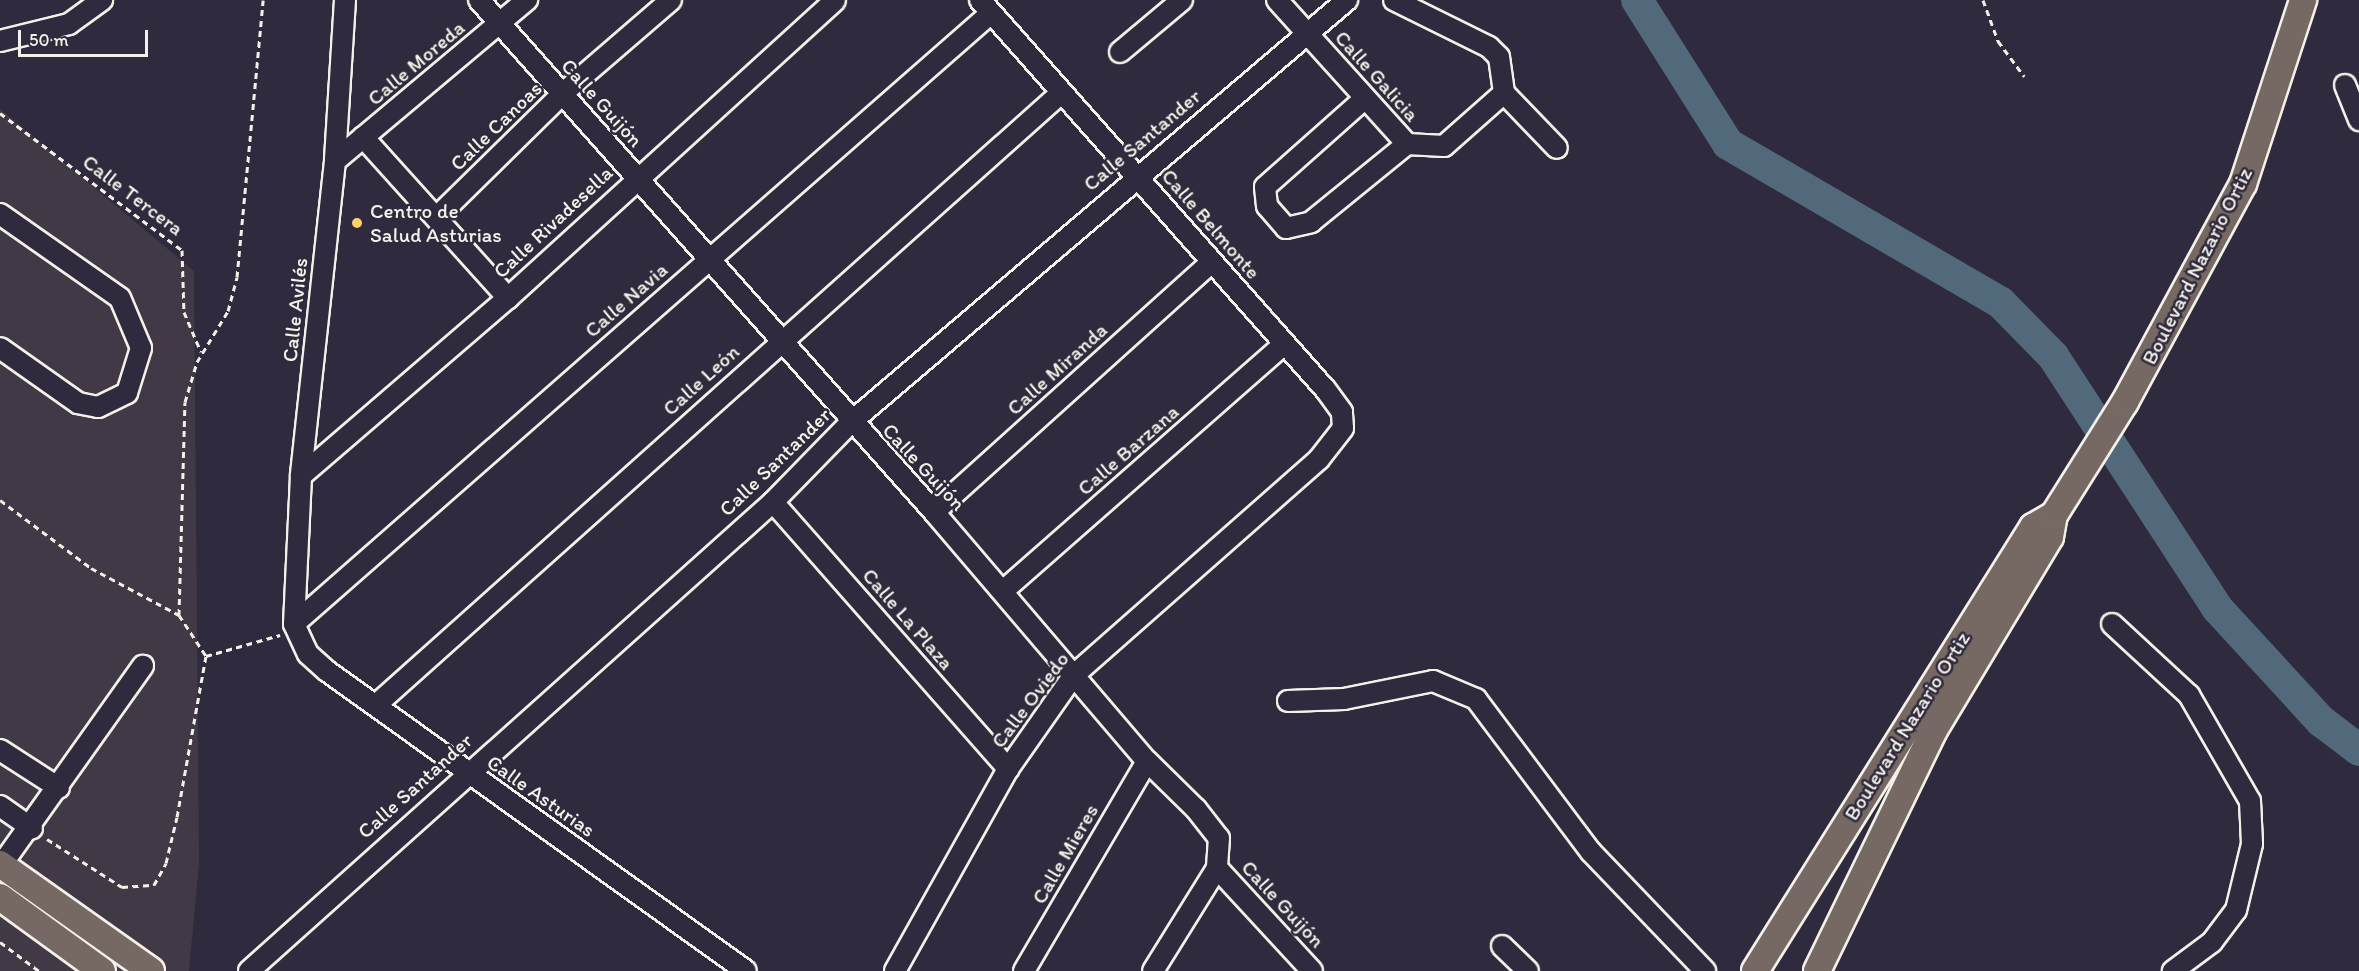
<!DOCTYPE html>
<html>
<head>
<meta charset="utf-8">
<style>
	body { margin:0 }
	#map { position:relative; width:2359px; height:971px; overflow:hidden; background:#2f2a3d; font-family:Itim,sans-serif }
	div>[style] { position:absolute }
	.built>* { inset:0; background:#423946 }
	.river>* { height:32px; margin:-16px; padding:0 16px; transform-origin:16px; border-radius:16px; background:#51697b }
	.path>* { height:3px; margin-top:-1.5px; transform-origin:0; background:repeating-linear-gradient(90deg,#f4f1e8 0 6px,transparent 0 10.5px) }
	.roads { filter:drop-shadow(2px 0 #f4f1e8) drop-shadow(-2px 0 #f4f1e8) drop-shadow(0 2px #f4f1e8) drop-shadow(0 -2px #f4f1e8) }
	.minor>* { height:20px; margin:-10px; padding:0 10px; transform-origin:10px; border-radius:10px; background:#2f2a3d }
	.major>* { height:26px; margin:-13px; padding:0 13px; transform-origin:13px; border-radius:13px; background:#766964 }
	.dots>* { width:16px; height:16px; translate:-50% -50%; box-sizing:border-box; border:3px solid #2f2a3d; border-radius:50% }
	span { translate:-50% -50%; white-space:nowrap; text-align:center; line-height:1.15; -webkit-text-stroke:5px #2f2a3d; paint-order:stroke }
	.street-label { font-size:21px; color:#f4f1e8 }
	.poi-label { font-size:21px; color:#f4f1e8 }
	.left { translate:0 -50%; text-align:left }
	.scale { position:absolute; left:18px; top:30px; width:130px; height:27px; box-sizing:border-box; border:3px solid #f4f1e8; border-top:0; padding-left:8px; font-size:18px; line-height:21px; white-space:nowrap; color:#f4f1e8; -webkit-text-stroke:4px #2f2a3d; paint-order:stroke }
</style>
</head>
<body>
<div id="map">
	<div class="built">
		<i style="clip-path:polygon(0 109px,194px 271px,199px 863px,189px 971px,0 971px)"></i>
	</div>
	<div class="river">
		<i style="left:1637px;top:0;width:170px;rotate:57.7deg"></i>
		<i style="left:1728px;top:144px;width:315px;rotate:30.2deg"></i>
		<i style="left:2000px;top:302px;width:76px;rotate:45.5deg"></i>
		<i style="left:2053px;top:356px;width:301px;rotate:56.9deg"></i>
		<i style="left:2217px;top:608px;width:154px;rotate:47.4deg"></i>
		<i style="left:2321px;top:721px;width:48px;rotate:37.3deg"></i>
	</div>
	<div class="path">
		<i style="left:1983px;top:0;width:44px;rotate:69.9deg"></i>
		<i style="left:1998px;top:41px;width:44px;rotate:53.4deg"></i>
		<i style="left:0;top:113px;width:228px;rotate:37deg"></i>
		<i style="left:182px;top:250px;width:62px;rotate:88.2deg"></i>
		<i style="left:184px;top:312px;width:43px;rotate:67deg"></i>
		<i style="left:0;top:500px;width:114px;rotate:36.8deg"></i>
		<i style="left:91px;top:568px;width:100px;rotate:28.1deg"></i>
		<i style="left:179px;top:615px;width:49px;rotate:56.6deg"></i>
		<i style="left:206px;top:656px;width:77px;rotate:-15.8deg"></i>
		<i style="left:179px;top:615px;width:213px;rotate:-88.4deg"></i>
		<i style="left:185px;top:402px;width:42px;rotate:-73.3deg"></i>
		<i style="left:197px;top:362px;width:60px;rotate:-58.7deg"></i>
		<i style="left:228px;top:311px;width:35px;rotate:-75deg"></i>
		<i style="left:237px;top:277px;width:278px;rotate:-84.6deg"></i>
		<i style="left:47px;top:839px;width:89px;rotate:32.6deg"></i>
		<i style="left:122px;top:887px;width:32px;rotate:-4deg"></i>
		<i style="left:154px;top:885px;width:25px;rotate:-61deg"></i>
		<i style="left:166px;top:863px;width:47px;rotate:-76.6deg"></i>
		<i style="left:177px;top:817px;width:164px;rotate:-79.8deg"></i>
		<i style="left:0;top:942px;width:49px;rotate:36.6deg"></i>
	</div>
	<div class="roads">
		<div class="minor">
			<i style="left:345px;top:0;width:161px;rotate:93.6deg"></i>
			<i style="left:335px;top:161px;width:317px;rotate:96.2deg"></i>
			<i style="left:301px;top:476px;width:148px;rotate:92.7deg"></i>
			<i style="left:294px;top:624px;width:33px;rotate:65deg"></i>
			<i style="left:308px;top:654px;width:25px;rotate:42deg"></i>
			<i style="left:327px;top:671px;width:515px;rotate:35.6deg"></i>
			<i style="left:479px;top:0;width:685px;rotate:48.37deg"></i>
			<i style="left:934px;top:512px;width:328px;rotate:49.5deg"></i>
			<i style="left:1147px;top:761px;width:69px;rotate:44.4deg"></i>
			<i style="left:1196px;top:809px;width:37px;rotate:52deg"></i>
			<i style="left:1219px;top:838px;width:30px;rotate:94deg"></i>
			<i style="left:1217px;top:868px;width:140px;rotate:47.3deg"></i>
			<i style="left:1277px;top:0;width:194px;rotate:47.9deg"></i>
			<i style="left:1407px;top:144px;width:37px;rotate:3deg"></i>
			<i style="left:1444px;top:146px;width:80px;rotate:-41.5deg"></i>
			<i style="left:1394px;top:0;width:106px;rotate:26.3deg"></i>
			<i style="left:1489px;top:47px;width:14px;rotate:45deg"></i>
			<i style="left:1499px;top:57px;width:36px;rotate:82deg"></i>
			<i style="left:1504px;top:93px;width:76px;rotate:46.1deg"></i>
			<i style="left:0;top:41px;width:71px;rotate:-13.8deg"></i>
			<i style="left:69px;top:24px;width:41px;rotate:-36deg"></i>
			<i style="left:1120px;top:52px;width:81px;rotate:-40deg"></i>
			<i style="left:2345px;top:85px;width:38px;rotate:68deg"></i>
			<i style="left:1363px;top:100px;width:131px;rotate:138.4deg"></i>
			<i style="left:1265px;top:187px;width:19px;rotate:84deg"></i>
			<i style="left:1267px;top:206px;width:29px;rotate:49deg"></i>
			<i style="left:1286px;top:228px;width:26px;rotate:-13deg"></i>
			<i style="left:1311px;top:222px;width:124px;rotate:-39.1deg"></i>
			<i style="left:363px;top:137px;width:217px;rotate:48deg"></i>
			<i style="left:335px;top:161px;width:251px;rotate:-40deg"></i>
			<i style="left:0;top:214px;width:146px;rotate:35deg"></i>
			<i style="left:120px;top:298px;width:54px;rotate:67.2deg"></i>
			<i style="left:141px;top:348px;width:47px;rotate:107.3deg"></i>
			<i style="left:127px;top:393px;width:32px;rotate:154deg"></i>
			<i style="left:98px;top:407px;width:20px;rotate:-169deg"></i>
			<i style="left:78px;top:403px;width:95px;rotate:-144.8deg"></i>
			<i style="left:437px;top:217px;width:175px;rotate:-44.5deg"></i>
			<i style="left:562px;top:94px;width:144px;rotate:-40.8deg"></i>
			<i style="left:301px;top:476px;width:273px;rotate:-40.7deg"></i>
			<i style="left:508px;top:298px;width:442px;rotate:-42.3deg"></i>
			<i style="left:773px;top:502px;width:356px;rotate:48.6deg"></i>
			<i style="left:934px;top:512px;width:374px;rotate:-42deg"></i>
			<i style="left:1003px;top:591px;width:374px;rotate:-41.3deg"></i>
			<i style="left:294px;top:624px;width:927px;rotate:-41.24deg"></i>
			<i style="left:2112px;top:624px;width:105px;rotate:42.7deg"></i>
			<i style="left:2189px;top:695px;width:122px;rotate:60.1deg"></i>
			<i style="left:2250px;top:801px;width:43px;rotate:87.3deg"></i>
			<i style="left:2252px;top:844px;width:68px;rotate:103.6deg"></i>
			<i style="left:2236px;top:910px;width:40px;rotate:127deg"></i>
			<i style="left:2212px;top:942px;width:49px;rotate:143.4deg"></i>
			<i style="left:1288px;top:701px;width:56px;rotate:-2deg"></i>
			<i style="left:1344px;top:699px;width:91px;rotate:-11.4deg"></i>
			<i style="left:1433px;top:681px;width:47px;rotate:22.7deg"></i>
			<i style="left:1476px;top:699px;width:191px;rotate:53.1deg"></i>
			<i style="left:1591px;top:852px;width:165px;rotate:46.2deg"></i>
			<i style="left:376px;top:705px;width:919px;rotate:-41.78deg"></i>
			<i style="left:0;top:750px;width:70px;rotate:32.8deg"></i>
			<i style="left:0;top:806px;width:39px;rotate:35deg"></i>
			<i style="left:0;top:867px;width:247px;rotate:-54.6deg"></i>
			<i style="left:1502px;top:946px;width:36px;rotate:44deg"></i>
			<i style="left:249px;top:971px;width:703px;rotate:-41.83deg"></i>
			<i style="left:773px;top:502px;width:110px;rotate:-45.7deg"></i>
			<i style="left:850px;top:423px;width:653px;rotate:-40.4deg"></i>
			<i style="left:895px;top:971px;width:231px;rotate:-60.8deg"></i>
			<i style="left:1008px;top:769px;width:113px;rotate:-55deg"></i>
			<i style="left:1073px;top:676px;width:328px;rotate:-41.4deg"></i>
			<i style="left:1319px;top:459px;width:39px;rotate:-52deg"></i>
			<i style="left:1343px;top:428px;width:16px;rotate:-94deg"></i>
			<i style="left:1342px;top:412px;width:29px;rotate:-126deg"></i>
			<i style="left:1325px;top:389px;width:520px;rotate:-131.57deg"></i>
			<i style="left:1024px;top:971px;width:243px;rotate:-59.6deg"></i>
			<i style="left:1153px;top:971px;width:121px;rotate:-58.1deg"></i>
		</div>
		<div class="major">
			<i style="left:0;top:864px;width:185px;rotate:35.3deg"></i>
			<i style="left:0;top:897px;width:126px;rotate:36deg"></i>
			<i style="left:1755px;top:971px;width:524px;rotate:-57.95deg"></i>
			<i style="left:2033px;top:527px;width:24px;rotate:-30deg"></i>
			<i style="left:1817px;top:971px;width:268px;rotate:-64.1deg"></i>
			<i style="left:1934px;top:730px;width:225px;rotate:-59deg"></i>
			<i style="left:2050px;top:537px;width:22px;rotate:-80deg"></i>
			<i style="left:2054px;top:515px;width:133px;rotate:-57.9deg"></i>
			<i style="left:2125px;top:402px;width:248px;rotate:-61.6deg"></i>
			<i style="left:2243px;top:184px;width:194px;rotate:-71.9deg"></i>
		</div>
	</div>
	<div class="dots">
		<i style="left:357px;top:223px;background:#ffd166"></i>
	</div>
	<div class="street-label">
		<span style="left:416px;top:63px;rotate:-40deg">Calle Moreda</span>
		<span style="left:1377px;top:76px;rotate:48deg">Calle Galicia</span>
		<span style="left:602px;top:103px;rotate:48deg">Calle Guijón</span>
		<span style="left:496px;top:126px;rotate:-44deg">Calle Canoas</span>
		<span style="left:1142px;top:140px;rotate:-40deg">Calle Santander</span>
		<span style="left:133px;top:195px;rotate:37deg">Calle Tercera</span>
		<span style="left:553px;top:222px;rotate:-43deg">Calle Rivadesella</span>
		<span style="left:1211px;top:224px;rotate:49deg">Calle Belmonte</span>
		<span style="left:2197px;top:266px;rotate:-63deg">Boulevard Nazario Ortiz</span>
		<span style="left:626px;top:300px;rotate:-41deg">Calle Navia</span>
		<span style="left:295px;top:310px;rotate:-84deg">Calle Avilés</span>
		<span style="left:1057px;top:369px;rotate:-42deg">Calle Miranda</span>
		<span style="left:701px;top:380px;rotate:-42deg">Calle León</span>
		<span style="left:1128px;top:450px;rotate:-41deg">Calle Barzana</span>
		<span style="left:775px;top:462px;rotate:-44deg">Calle Santander</span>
		<span style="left:924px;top:467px;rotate:47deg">Calle Guijón</span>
		<span style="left:908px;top:619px;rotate:49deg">Calle La Plaza</span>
		<span style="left:1030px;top:700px;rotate:-53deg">Calle Oviedo</span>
		<span style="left:1907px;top:726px;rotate:-58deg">Boulevard Nazario Ortiz</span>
		<span style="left:415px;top:786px;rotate:-42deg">Calle Santander</span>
		<span style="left:541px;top:796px;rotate:35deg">Calle Asturias</span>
		<span style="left:1065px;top:854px;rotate:-60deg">Calle Mieres</span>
		<span style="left:1283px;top:904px;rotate:47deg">Calle Guijón</span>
	</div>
	<div class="poi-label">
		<span class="left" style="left:370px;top:223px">Centro de<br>Salud Asturias</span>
	</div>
	<div class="scale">50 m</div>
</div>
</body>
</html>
